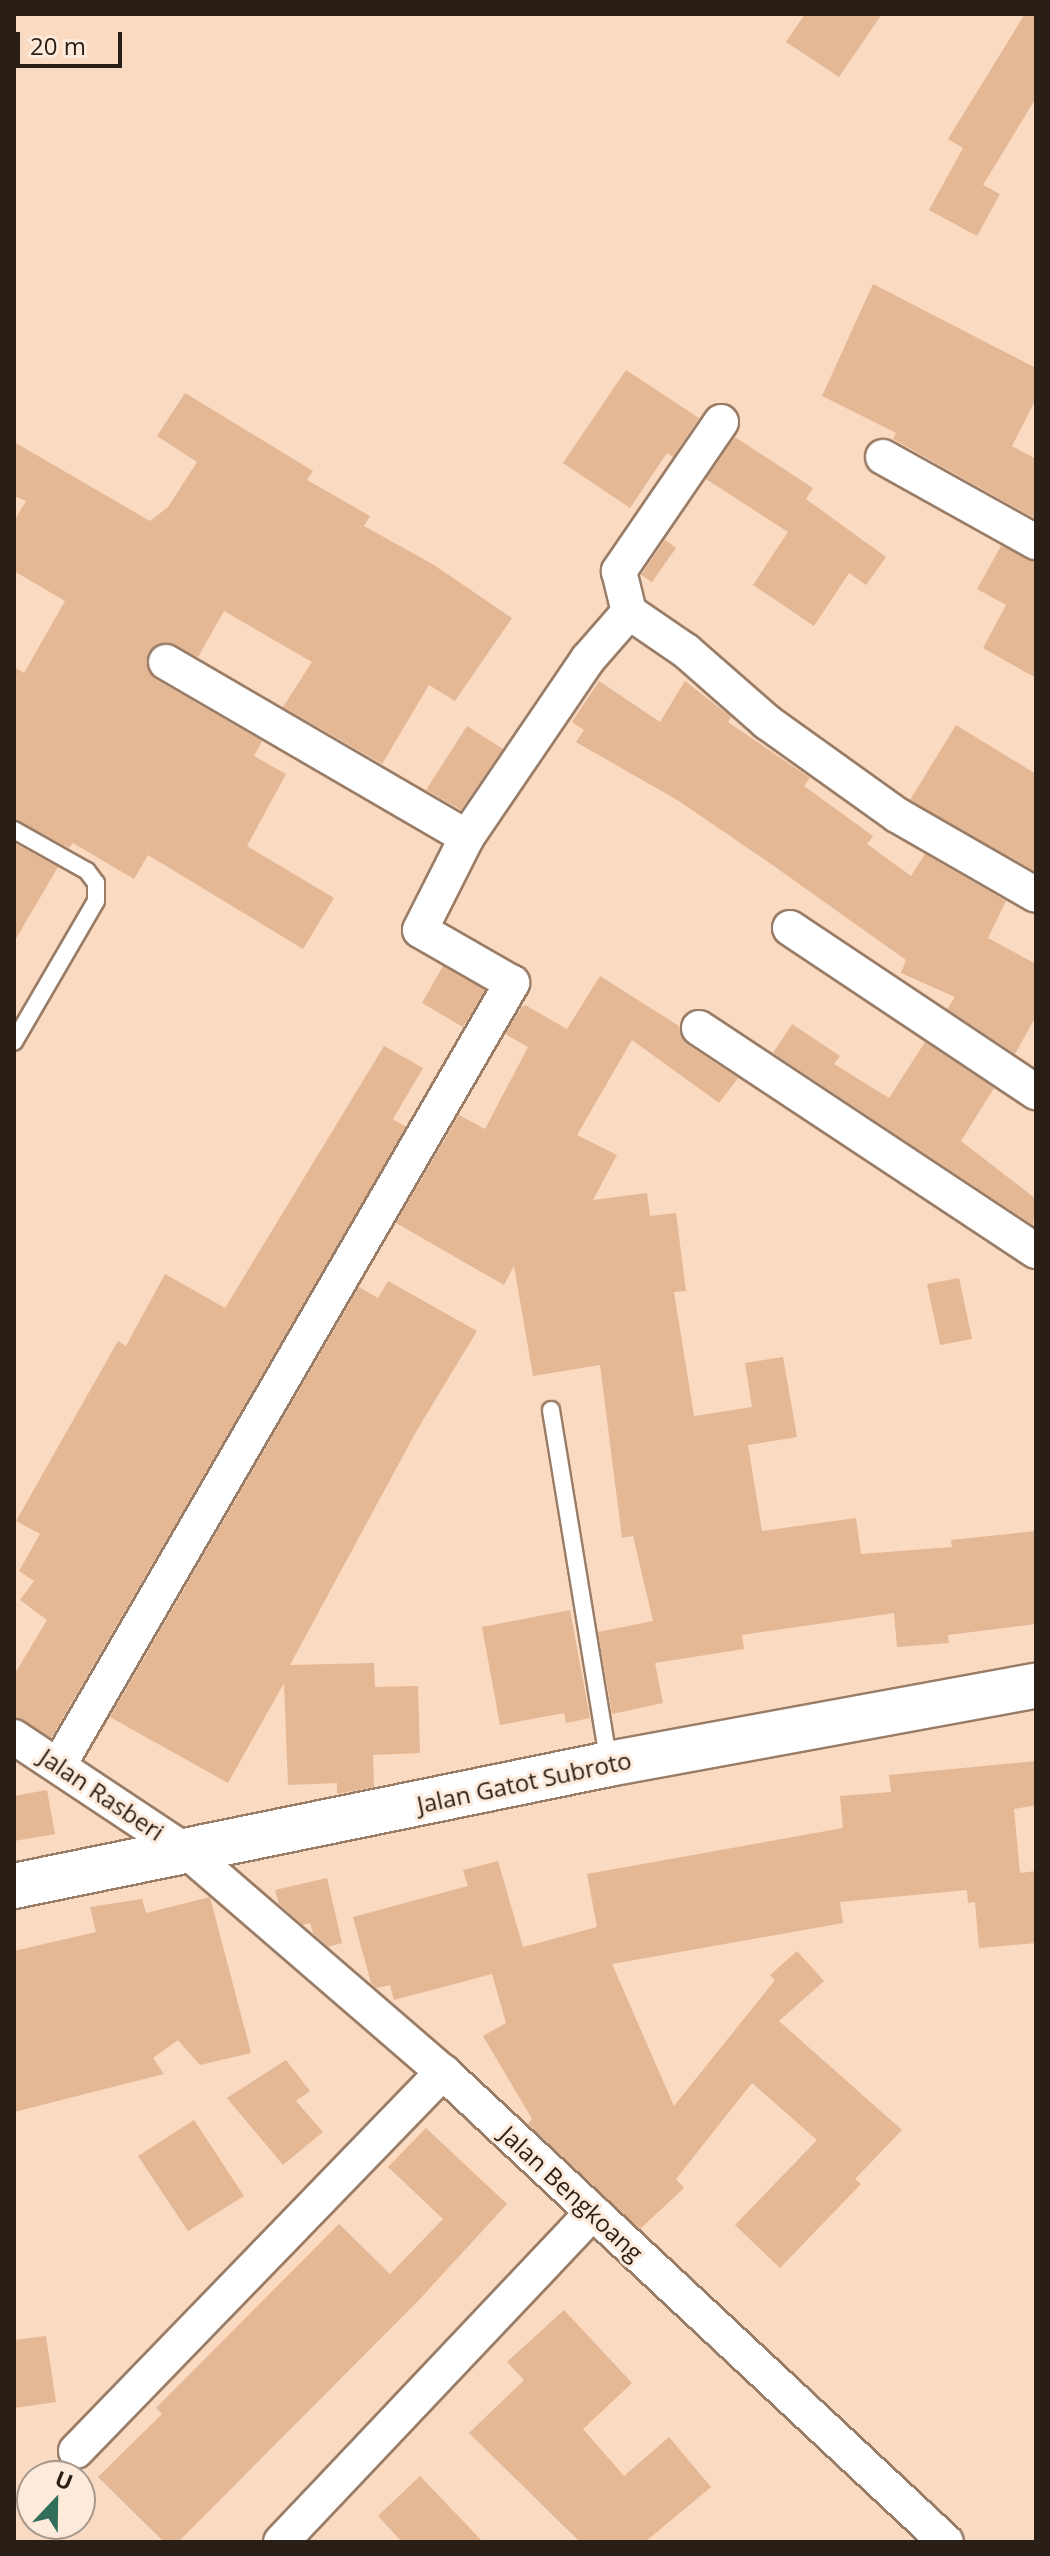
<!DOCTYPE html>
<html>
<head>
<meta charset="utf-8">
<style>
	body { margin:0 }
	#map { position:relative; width:1050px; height:2556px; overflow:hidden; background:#fadac1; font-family:"Open Sans",sans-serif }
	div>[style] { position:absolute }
	.building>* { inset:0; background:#e4b795 }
	.roads { filter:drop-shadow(2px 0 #9a7d67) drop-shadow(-2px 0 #9a7d67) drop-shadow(0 2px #9a7d67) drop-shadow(0 -2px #9a7d67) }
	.service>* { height:16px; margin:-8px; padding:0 8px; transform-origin:8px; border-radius:8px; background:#fff }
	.minor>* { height:34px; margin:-17px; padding:0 17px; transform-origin:17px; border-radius:17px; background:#fff }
	.secondary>* { height:44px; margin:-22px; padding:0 22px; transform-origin:22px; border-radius:22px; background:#fff }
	span { translate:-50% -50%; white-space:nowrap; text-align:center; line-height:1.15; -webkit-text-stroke:6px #fdeadb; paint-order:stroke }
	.street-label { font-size:24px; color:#2a1f16 }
	.frame { position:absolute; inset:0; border:16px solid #2a1f16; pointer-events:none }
	.north { position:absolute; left:16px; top:2460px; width:80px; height:80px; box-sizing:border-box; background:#fdeadb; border:2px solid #a9998c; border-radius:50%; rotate:22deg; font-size:22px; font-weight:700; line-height:32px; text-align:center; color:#2a1f16 }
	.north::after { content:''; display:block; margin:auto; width:28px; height:36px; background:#316e59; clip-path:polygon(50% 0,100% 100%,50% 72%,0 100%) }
	.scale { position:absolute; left:16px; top:32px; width:106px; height:36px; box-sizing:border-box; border:4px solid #2a1f16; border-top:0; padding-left:10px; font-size:24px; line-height:28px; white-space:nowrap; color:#2a1f16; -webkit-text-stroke:6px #fdeadb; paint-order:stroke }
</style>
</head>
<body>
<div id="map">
	<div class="building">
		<i style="clip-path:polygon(805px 14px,882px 14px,839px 77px,786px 42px)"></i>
		<i style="clip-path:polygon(1025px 14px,1036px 14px,1036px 98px,983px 185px,1000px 194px,977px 236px,929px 210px,963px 148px,948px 139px)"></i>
		<i style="clip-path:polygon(873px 284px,1036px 368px,1036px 399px,1012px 446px,1036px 459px,1036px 519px,893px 439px,896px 433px,822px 396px)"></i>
		<i style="clip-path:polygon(626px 370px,699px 418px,673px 457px,667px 453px,630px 508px,563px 463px)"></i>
		<i style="clip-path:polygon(185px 393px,313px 471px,307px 480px,370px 516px,364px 526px,434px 565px,512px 618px,455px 701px,429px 685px,382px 764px,283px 707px,312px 662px,224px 611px,198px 657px,167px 642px,149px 651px,146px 663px,155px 679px,262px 741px,254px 756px,286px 774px,247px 846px,334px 898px,303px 949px,148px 855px,134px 879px,73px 843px,69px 848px,14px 819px,14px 667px,24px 673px,65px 601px,14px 571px,14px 521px,26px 501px,14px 496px,14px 442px,150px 521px,168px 507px,197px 462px,157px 436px)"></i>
		<i style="clip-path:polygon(735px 437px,813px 488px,806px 499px,886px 557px,866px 585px,849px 573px,814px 626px,753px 585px,788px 532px,706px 479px)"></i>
		<i style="clip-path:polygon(665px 540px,676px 548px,652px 582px,641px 575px)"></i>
		<i style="clip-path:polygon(1001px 546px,1036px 562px,1036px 678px,983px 648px,1006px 605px,977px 589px)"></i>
		<i style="clip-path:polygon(599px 681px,660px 722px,685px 681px,731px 717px,728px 722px,810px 778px,804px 786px,873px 836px,867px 844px,911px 876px,925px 854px,1006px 901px,988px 938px,1036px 964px,1036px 1016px,1015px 1054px,947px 1009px,955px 997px,901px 973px,906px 960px,771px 864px,679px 801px,576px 742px,584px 730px,572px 722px)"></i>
		<i style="clip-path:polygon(956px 725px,1036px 774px,1036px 872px,910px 800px)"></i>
		<i style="clip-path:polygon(467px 726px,503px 749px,461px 810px,426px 790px)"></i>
		<i style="clip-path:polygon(14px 843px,58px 867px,14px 942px)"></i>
		<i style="clip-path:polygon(443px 966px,485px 990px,463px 1027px,422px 1003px)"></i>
		<i style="clip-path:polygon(600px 976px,679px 1026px,688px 1045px,738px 1078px,719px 1103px,632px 1040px,577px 1135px,617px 1155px,593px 1200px,647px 1193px,650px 1216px,676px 1213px,686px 1291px,674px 1292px,694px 1416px,752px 1407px,745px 1363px,783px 1357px,797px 1437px,748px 1445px,762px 1531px,856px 1518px,861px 1554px,952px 1547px,951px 1540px,1036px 1531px,1036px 1624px,948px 1635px,949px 1643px,897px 1647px,894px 1613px,742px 1635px,744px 1649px,655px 1663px,663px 1703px,612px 1714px,598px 1632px,653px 1621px,633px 1536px,622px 1538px,600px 1365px,533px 1376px,514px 1266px,504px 1285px,396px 1223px,459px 1115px,485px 1129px,528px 1047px,505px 1034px,521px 1008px,525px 1005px,567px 1029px)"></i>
		<i style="clip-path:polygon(792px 1024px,840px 1056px,834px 1064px,889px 1098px,925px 1042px,994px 1088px,961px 1141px,1036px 1199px,1033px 1225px,773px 1053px)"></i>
		<i style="clip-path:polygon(384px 1046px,423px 1068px,393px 1119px,406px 1127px,51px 1738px,14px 1716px,14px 1675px,47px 1620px,20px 1600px,34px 1581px,19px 1571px,40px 1534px,16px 1521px,118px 1341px,126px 1346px,165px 1274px,225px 1308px)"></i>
		<i style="clip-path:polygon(959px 1278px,972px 1339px,940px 1345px,927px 1284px)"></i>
		<i style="clip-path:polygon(388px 1281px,477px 1331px,417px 1430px,290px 1665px,374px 1663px,375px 1687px,418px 1686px,420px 1753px,373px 1755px,374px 1787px,337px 1794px,337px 1783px,288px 1785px,284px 1683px,228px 1783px,110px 1717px,359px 1287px,378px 1298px)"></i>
		<i style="clip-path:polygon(570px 1610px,590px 1718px,566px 1723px,564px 1713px,500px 1725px,482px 1627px)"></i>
		<i style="clip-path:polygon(1036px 1761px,1036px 1805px,1014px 1809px,1020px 1873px,1036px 1871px,1036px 1943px,979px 1948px,975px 1902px,968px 1903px,967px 1890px,840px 1902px,843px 1923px,612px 1964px,674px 2106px,775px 1980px,770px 1975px,797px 1951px,824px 1981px,779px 2021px,902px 2130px,855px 2179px,861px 2184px,780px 2268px,735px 2225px,817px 2140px,752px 2083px,676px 2179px,684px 2188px,640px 2229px,528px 2124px,532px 2119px,483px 2036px,506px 2023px,492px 1974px,394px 2000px,390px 1985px,376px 1988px,371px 1983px,353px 1917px,468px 1886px,463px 1870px,498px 1861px,523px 1947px,597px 1927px,587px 1874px,843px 1828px,840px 1796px,891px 1792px,889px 1775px)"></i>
		<i style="clip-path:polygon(47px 1790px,55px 1834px,14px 1841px,14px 1796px)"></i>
		<i style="clip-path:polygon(327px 1878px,342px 1943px,328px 1947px,313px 1933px,310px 1923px,303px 1925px,279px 1904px,275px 1890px)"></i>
		<i style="clip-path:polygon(210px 1897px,251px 2053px,200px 2065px,178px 2040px,153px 2058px,164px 2074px,14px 2112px,14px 1951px,96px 1932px,90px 1907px,142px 1899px,146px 1913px)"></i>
		<i style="clip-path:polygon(286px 2060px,310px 2091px,296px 2101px,323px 2132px,283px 2165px,227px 2098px)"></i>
		<i style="clip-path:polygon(194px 2120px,244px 2196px,188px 2231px,138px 2156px)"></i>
		<i style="clip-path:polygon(426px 2128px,507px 2204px,418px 2301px,178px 2542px,164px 2542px,98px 2477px,162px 2414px,156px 2408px,339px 2224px,390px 2274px,443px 2219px,388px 2167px)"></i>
		<i style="clip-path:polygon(564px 2310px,632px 2383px,583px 2429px,624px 2476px,669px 2437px,711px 2487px,645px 2542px,580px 2542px,469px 2433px,524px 2380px,507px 2362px)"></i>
		<i style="clip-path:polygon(46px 2336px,56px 2402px,14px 2408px,14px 2340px)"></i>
		<i style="clip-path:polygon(420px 2476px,483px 2542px,402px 2542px,378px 2516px)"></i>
	</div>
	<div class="roads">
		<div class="service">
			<i style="left:14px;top:830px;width:84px;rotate:29.3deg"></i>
			<i style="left:87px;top:871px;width:15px;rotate:53deg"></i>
			<i style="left:96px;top:883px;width:18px;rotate:90deg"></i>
			<i style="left:96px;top:901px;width:163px;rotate:120.2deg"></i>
			<i style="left:551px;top:1410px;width:359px;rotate:80.7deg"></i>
		</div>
		<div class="minor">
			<i style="left:721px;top:422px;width:181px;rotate:124.4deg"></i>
			<i style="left:619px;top:571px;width:42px;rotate:76.3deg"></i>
			<i style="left:629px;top:612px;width:69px;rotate:34.4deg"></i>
			<i style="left:686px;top:651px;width:108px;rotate:41.2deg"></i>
			<i style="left:767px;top:722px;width:160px;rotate:35.6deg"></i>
			<i style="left:897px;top:815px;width:160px;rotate:29.9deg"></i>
			<i style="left:883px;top:457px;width:175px;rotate:29.1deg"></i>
			<i style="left:166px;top:662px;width:348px;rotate:30.2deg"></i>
			<i style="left:790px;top:928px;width:296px;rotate:33.7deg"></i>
			<i style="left:699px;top:1028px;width:404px;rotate:33.5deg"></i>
			<i style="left:14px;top:1737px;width:211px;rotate:33.6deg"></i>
			<i style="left:190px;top:1854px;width:334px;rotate:40.8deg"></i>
			<i style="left:443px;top:2072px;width:688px;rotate:43.06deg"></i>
			<i style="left:60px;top:1763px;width:902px;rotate:-59.91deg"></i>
			<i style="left:512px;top:983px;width:106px;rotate:-150.1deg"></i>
			<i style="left:420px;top:930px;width:104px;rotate:-63.2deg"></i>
			<i style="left:467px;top:837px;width:215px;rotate:-55.8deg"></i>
			<i style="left:588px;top:659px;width:62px;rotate:-48.9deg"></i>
			<i style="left:76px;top:2451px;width:528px;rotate:-45.92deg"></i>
			<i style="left:281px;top:2542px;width:454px;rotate:-46.6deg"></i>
		</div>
		<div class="secondary">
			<i style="left:14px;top:1886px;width:607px;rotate:-11.59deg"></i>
			<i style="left:609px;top:1764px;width:434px;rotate:-10.4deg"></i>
		</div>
	</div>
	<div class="street-label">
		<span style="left:524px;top:1782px;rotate:-12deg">Jalan Gatot Subroto</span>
		<span style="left:102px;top:1794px;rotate:34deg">Jalan Rasberi</span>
		<span style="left:572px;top:2193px;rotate:43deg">Jalan Bengkoang</span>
	</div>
	<div class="frame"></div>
	<div class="north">U</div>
	<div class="scale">20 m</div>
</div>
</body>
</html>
